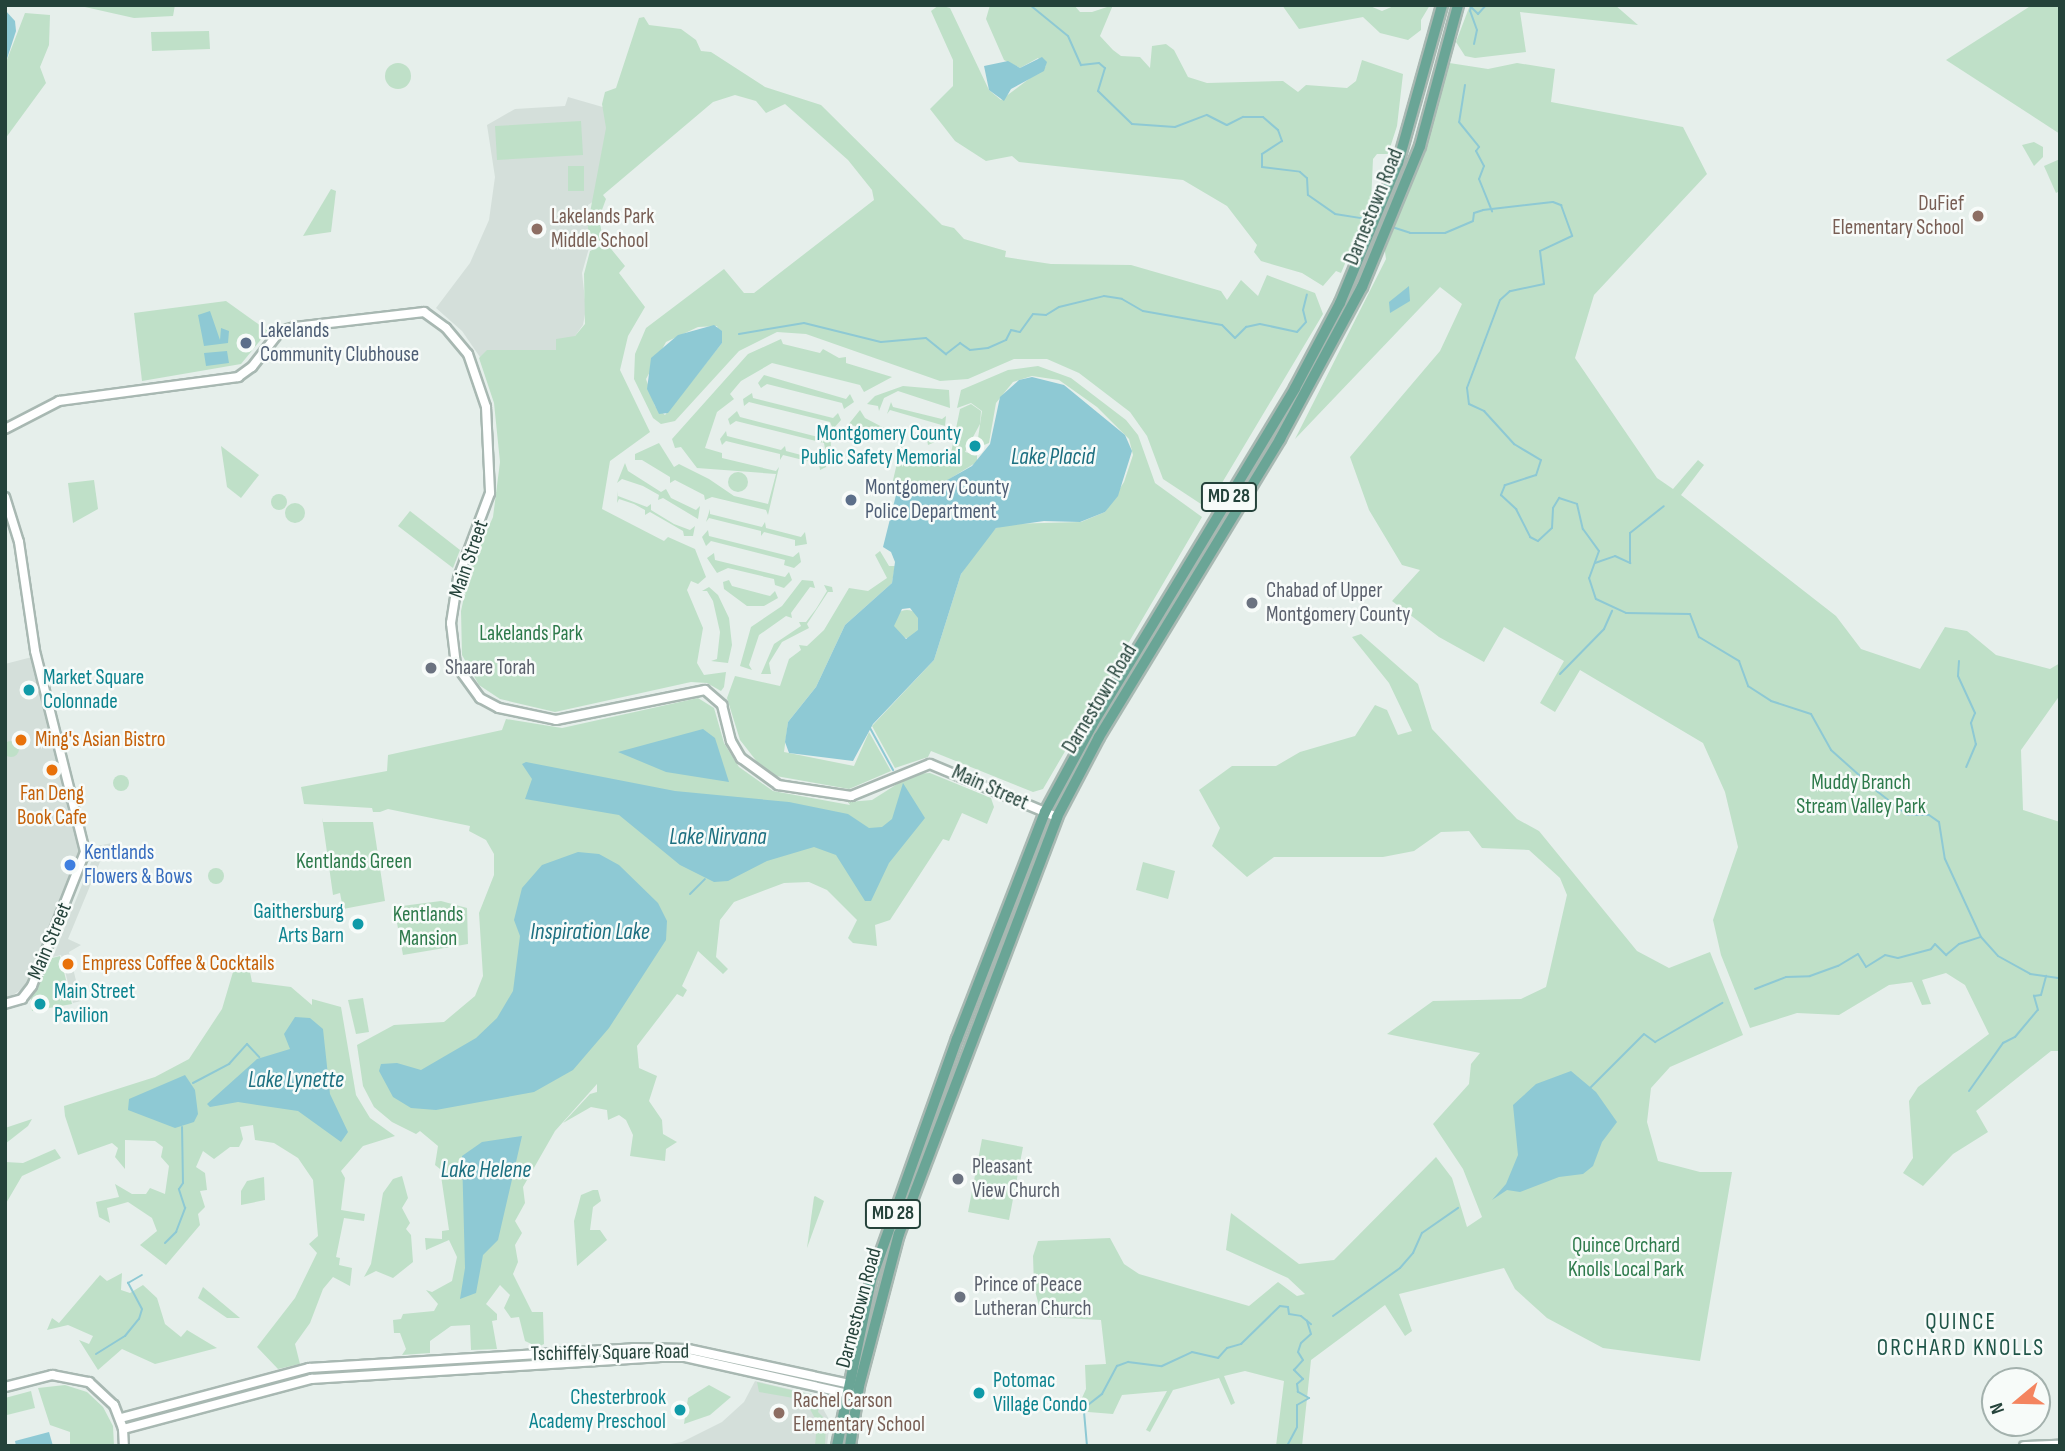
<!DOCTYPE html>
<html>
<head>
<meta charset="utf-8">
<style>
	body { margin:0 }
	#map { position:relative; width:2065px; height:1451px; overflow:hidden; background:#e6efeb; font-family:"Sofia Sans Condensed",sans-serif }
	div>[style] { position:absolute }
	.built>* { inset:0; background:#d4dfda }
	.green>* { inset:0; background:#bfe0c8 }
	.round { border-radius:50% }
	.water>* { inset:0; background:#8ec9d4 }
	.stream>* { height:2px; margin:-1px; padding:0 1px; transform-origin:1px; border-radius:1px; background:#8ec9d4 }
	.roads { filter:drop-shadow(2px 0 #a8b8b2) drop-shadow(-2px 0 #a8b8b2) drop-shadow(0 2px #a8b8b2) drop-shadow(0 -2px #a8b8b2) }
	.minor>* { height:8px; margin:-4px; padding:0 4px; transform-origin:4px; border-radius:4px; background:#fff }
	.major>* { height:10px; margin:-5px; padding:0 5px; transform-origin:5px; border-radius:5px; background:#6aa596 }
	.dots>* { width:19px; height:19px; translate:-50% -50%; box-sizing:border-box; border:4px solid #f7fbf9; border-radius:50% }
	span { translate:-50% -50%; white-space:nowrap; text-align:center; line-height:1.15; -webkit-text-stroke:5px #f7fbf9; paint-order:stroke }
	.shield-label span { padding:2px 5px; background:#f7fbf9; border:2px solid; border-radius:5px; -webkit-text-stroke-width:0 }
	.shield-label { font-size:19px; color:#24423a; font-weight:700 }
	.education-label { font-size:21px; color:#785e54 }
	.right { translate:-100% -50%; text-align:right }
	.left { translate:0 -50%; text-align:left }
	.street-label { font-size:21px; color:#24423a }
	.service-label { font-size:21px; color:#4e5e75 }
	.culture-label { font-size:21px; color:#0d838f }
	.worship-label { font-size:21px; color:#5b616d }
	.park-label { font-size:21px; color:#2d7a4b }
	.food-label { font-size:21px; color:#c56008 }
	.shop-label { font-size:21px; color:#366cbe }
	.water-label { font-size:23px; color:#1c6f80; font-style:italic }
	.neighbourhood-label { font-size:23px; color:#1f5548; letter-spacing:2px }
	.frame { position:absolute; inset:0; border:7px solid #24423a; pointer-events:none }
	.north { position:absolute; left:1981px; top:1367px; width:70px; height:70px; box-sizing:border-box; background:#f7fbf9; border:2px solid #a3b1ad; border-radius:50%; rotate:251deg; font-size:19px; font-weight:700; line-height:28px; text-align:center; color:#24423a }
	.north::after { content:''; display:block; margin:auto; width:24px; height:32px; background:#f4845f; clip-path:polygon(50% 0,100% 100%,50% 72%,0 100%) }
</style>
</head>
<body>
<div id="map">
	<div class="built">
		<i style="clip-path:polygon(568px 97px,613px 110px,594px 201px,588px 205px,589px 248px,582px 273px,586px 309px,583px 325px,575px 336px,579px 350px,482px 360px,462px 331px,436px 308px,470px 263px,489px 220px,495px 177px,487px 125px,515px 109px,565px 106px)"></i>
		<i style="clip-path:polygon(32px 657px,81px 853px,27px 986px,5px 1000px,5px 664px)"></i>
		<i style="clip-path:polygon(112px 843px,115px 860px,102px 857px,68px 939px,81px 945px,69px 952px,81px 1001px,73px 1003px,61px 955px,53px 957px,92px 860px,92px 847px)"></i>
		<i style="clip-path:polygon(755px 1381px,815px 1395px,830px 1421px,827px 1446px,659px 1446px,682px 1442px,722px 1422px,744px 1402px)"></i>
	</div>
	<div class="green">
		<i style="clip-path:polygon(76px 5px,175px 5px,173px 16px,134px 18px)"></i>
		<i style="clip-path:polygon(939px 5px,950px 8px,989px 90px,1001px 100px,1046px 66px,1038px 58px,1020px 68px,1004px 60px,986px 19px,990px 5px,1074px 5px,1080px 12px,1092px 12px,1113px 5px,1100px 36px,1113px 50px,1121px 56px,1140px 57px,1150px 68px,1152px 46px,1166px 44px,1174px 50px,1188px 77px,1207px 83px,1283px 81px,1298px 92px,1306px 85px,1347px 88px,1356px 81px,1362px 60px,1403px 74px,1397px 126px,1388px 154px,1377px 154px,1373px 159px,1371px 203px,1341px 273px,1336px 271px,1323px 286px,1302px 273px,1261px 261px,1254px 252px,1257px 245px,1227px 206px,1183px 180px,1019px 162px,1012px 156px,986px 161px,955px 141px,930px 109px,953px 86px,953px 60px,931px 11px)"></i>
		<i style="clip-path:polygon(1282px 5px,1370px 6px,1382px 11px,1396px 5px,1430px 5px,1421px 20px,1421px 30px,1408px 40px,1380px 33px,1363px 17px,1299px 29px)"></i>
		<i style="clip-path:polygon(1470px 5px,1615px 5px,1638px 25px,1520px 12px,1526px 52px,1475px 58px,1465px 56px,1456px 42px)"></i>
		<i style="clip-path:polygon(2032px 5px,2060px 5px,2060px 134px,1946px 60px)"></i>
		<i style="clip-path:polygon(25px 13px,50px 15px,49px 45px,40px 67px,46px 83px,5px 139px,5px 65px)"></i>
		<i style="clip-path:polygon(evenodd,644px 17px,649px 25px,681px 29px,696px 40px,701px 51px,711px 52px,765px 87px,821px 105px,942px 225px,954px 228px,964px 239px,1006px 251px,1005px 257px,1051px 264px,1131px 265px,1221px 291px,1227px 300px,1241px 280px,1258px 296px,1267px 275px,1315px 293px,1323px 314px,1207px 508px,1163px 479px,1147px 436px,1130px 412px,1079px 373px,1047px 359px,1014px 359px,968px 379px,940px 381px,806px 334px,777px 332px,739px 351px,675px 421px,661px 424px,653px 418px,634px 379px,635px 354px,646px 328px,724px 269px,744px 293px,754px 293px,874px 200px,872px 190px,848px 160px,785px 104px,766px 113px,756px 101px,735px 95px,713px 102px,603px 195px,606px 199px,599px 218px,603px 239px,625px 266px,619px 273px,645px 307px,628px 336px,620px 370px,650px 432px,610px 461px,602px 509px,664px 541px,668px 537px,695px 549px,706px 577px,698px 584px,691px 581px,687px 590px,703px 628px,697px 663px,704px 675px,726px 672px,724px 687px,721px 691px,707px 683px,691px 682px,555px 712px,500px 699px,479px 685px,462px 655px,461px 611px,470px 569px,493px 517px,500px 462px,494px 403px,479px 358px,487px 350px,556px 350px,556px 339px,575px 336px,585px 324px,584px 274px,590px 251px,603px 245px,588px 231px,588px 223px,606px 128px,602px 104px,605px 92px,616px 88px,639px 18px,644px 17px,717px 326px,722px 343px,665px 415px,655px 406px,646px 379px,666px 342px,698px 327px,717px 326px)"></i>
		<i style="clip-path:polygon(209px 31px,210px 49px,152px 51px,151px 32px)"></i>
		<i style="clip-path:polygon(1443px 62px,1488px 69px,1517px 63px,1555px 69px,1551px 102px,1683px 127px,1707px 174px,1594px 295px,1575px 358px,1657px 478px,1673px 489px,1698px 460px,1704px 465px,1681px 495px,1836px 616px,1861px 649px,1920px 669px,1945px 627px,1967px 631px,1996px 655px,2050px 669px,2060px 663px,2060px 695px,2021px 750px,2023px 810px,2060px 822px,2060px 1051px,2051px 1051px,1976px 1111px,1988px 1132px,1953px 1154px,1923px 1186px,1903px 1173px,1913px 1158px,1909px 1101px,1918px 1087px,1989px 1034px,1965px 985px,1946px 973px,1922px 980px,1931px 1004px,1922px 1005px,1912px 982px,1889px 985px,1839px 1015px,1797px 1013px,1750px 1028px,1721px 955px,1713px 920px,1738px 847px,1725px 792px,1703px 743px,1580px 670px,1555px 712px,1540px 703px,1564px 661px,1504px 627px,1484px 662px,1439px 637px,1392px 601px,1420px 570px,1402px 565px,1369px 510px,1350px 457px,1440px 351px,1462px 304px,1440px 287px,1295px 439px,1386px 259px,1383px 238px,1420px 146px)"></i>
		<i class="round" style="left:385px;top:63px;width:26px;height:26px"></i>
		<i style="clip-path:polygon(1428px 73px,1407px 157px,1369px 257px,1336px 328px,1283px 423px,1338px 312px)"></i>
		<i style="clip-path:polygon(581px 121px,583px 155px,497px 160px,495px 126px)"></i>
		<i style="clip-path:polygon(2034px 142px,2043px 147px,2043px 157px,2034px 166px,2022px 145px)"></i>
		<i style="clip-path:polygon(2060px 159px,2060px 191px,2056px 193px,2044px 166px)"></i>
		<i style="clip-path:polygon(568px 166px,584px 166px,584px 191px,568px 191px)"></i>
		<i style="clip-path:polygon(331px 189px,336px 191px,331px 232px,303px 236px)"></i>
		<i style="clip-path:polygon(226px 301px,268px 331px,241px 364px,142px 381px,134px 313px)"></i>
		<i style="clip-path:polygon(781px 339px,783px 344px,820px 353px,823px 349px,839px 358px,846px 357px,846px 363px,892px 377px,864px 392px,860px 385px,772px 363px,741px 381px,730px 394px,734px 399px,717px 412px,705px 448px,722px 453px,722px 458px,776px 471px,779px 467px,768px 515px,766px 510px,712px 497px,705px 500px,704px 495px,675px 480px,670px 483px,670px 477px,642px 460px,635px 460px,635px 454px,659px 443px,674px 467px,679px 464px,709px 479px,734px 496px,768px 504px,776px 474px,697px 468px,681px 447px,675px 448px,672px 439px,748px 354px)"></i>
		<i style="clip-path:polygon(1038px 366px,1071px 378px,1126px 420px,1138px 435px,1155px 483px,1202px 517px,1043px 789px,1033px 792px,931px 751px,928px 757px,895px 768px,872px 726px,934px 660px,961px 574px,982px 543px,996px 528px,1008px 524px,1081px 522px,1105px 512px,1124px 482px,1133px 455px,1129px 439px,1097px 407px,1059px 380px,1032px 376px,1013px 382px,996px 403px,989px 443px,984px 445px,978px 438px,982px 411px,971px 403px,957px 408px,961px 390px,1008px 370px)"></i>
		<i style="clip-path:polygon(764px 375px,846px 399px,850px 394px,854px 402px,844px 409px,842px 403px,767px 384px,761px 388px,758px 383px)"></i>
		<i style="clip-path:polygon(903px 386px,949px 390px,950px 408px,898px 391px,884px 398px,879px 411px,878px 406px,867px 404px,875px 396px)"></i>
		<i style="clip-path:polygon(752px 393px,753px 398px,833px 418px,838px 413px,841px 420px,833px 429px,830px 422px,749px 402px,744px 406px,743px 399px)"></i>
		<i style="clip-path:polygon(891px 402px,893px 407px,942px 419px,946px 416px,945px 426px,890px 410px,887px 414px)"></i>
		<i style="clip-path:polygon(971px 404px,981px 411px,980px 424px,965px 452px,977px 455px,977px 462px,938px 486px,890px 493px,901px 446px,907px 458px,919px 461px,934px 451px,951px 453px,960px 409px)"></i>
		<i style="clip-path:polygon(860px 410px,865px 418px,888px 430px,848px 425px)"></i>
		<i style="clip-path:polygon(737px 411px,740px 417px,826px 439px,830px 434px,831px 446px,825px 449px,824px 443px,736px 421px,730px 425px,728px 419px)"></i>
		<i style="clip-path:polygon(726px 431px,727px 436px,781px 450px,785px 446px,786px 451px,820px 460px,825px 455px,826px 467px,820px 470px,819px 464px,783px 455px,780px 460px,780px 454px,726px 441px,722px 445px,720px 439px)"></i>
		<i style="clip-path:polygon(909px 432px,931px 437px,934px 433px,942px 439px,928px 445px,927px 440px)"></i>
		<i style="clip-path:polygon(221px 446px,259px 475px,241px 498px,227px 487px)"></i>
		<i style="clip-path:polygon(625px 463px,628px 471px,661px 492px,666px 489px,671px 498px,696px 510px,700px 506px,698px 519px,663px 498px,658px 500px,659px 495px,643px 486px,622px 479px,617px 483px)"></i>
		<i class="round" style="left:728px;top:472px;width:20px;height:20px"></i>
		<i style="clip-path:polygon(94px 480px,98px 509px,73px 523px,68px 483px)"></i>
		<i style="clip-path:polygon(618px 491px,618px 496px,647px 507px,651px 504px,651px 510px,674px 524px,690px 530px,695px 526px,693px 536px,684px 536px,683px 531px,650px 512px,645px 515px,645px 510px,634px 504px,619px 499px,617px 503px)"></i>
		<i class="round" style="left:271px;top:494px;width:16px;height:16px"></i>
		<i class="round" style="left:285px;top:503px;width:20px;height:20px"></i>
		<i style="clip-path:polygon(710px 509px,710px 514px,762px 527px,765px 522px,766px 528px,801px 537px,805px 532px,807px 544px,795px 546px,795px 540px,764px 532px,761px 536px,761px 531px,709px 518px,706px 522px)"></i>
		<i style="clip-path:polygon(410px 511px,460px 550px,453px 568px,398px 526px)"></i>
		<i style="clip-path:polygon(708px 530px,709px 536px,793px 557px,799px 552px,801px 562px,794px 568px,784px 565px,785px 560px,711px 541px,706px 546px,702px 537px)"></i>
		<i style="clip-path:polygon(1212px 535px,1176px 602px,1060px 800px,1091px 733px)"></i>
		<i style="clip-path:polygon(880px 551px,889px 566px,895px 566px,892px 583px,845px 625px,816px 687px,788px 722px,784px 752px,854px 766px,869px 732px,891px 771px,849px 789px,776px 776px,758px 763px,740px 740px,727px 698px,735px 676px,780px 686px,789px 659px,801px 650px,799px 645px,807px 646px,824px 630px,849px 588px,868px 591px,887px 578px,875px 555px)"></i>
		<i style="clip-path:polygon(714px 553px,715px 560px,785px 577px,789px 572px,792px 580px,784px 588px,775px 585px,774px 579px,728px 568px,717px 573px,707px 558px)"></i>
		<i style="clip-path:polygon(729px 580px,732px 586px,770px 596px,775px 591px,778px 598px,764px 606px,747px 606px,724px 589px,723px 582px)"></i>
		<i style="clip-path:polygon(802px 580px,813px 581px,815px 588px,810px 587px,791px 613px,792px 618px,786px 616px,759px 635px,749px 665px,752px 670px,740px 666px,751px 627px,782px 606px)"></i>
		<i style="clip-path:polygon(824px 585px,832px 587px,833px 592px,828px 592px,807px 624px,809px 628px,782px 642px,769px 663px,771px 674px,761px 674px,774px 644px,801px 626px,799px 622px,806px 622px,816px 609px,827px 591px)"></i>
		<i style="clip-path:polygon(709px 587px,718px 595px,729px 618px,732px 645px,728px 663px,711px 661px,717px 659px,720px 632px,713px 601px,707px 591px,702px 591px)"></i>
		<i class="round" style="left:893px;top:610px;width:28px;height:28px"></i>
		<i style="clip-path:polygon(1361px 634px,1418px 684px,1432px 729px,1517px 819px,1539px 831px,1637px 951px,1669px 968px,1710px 952px,1743px 1035px,1670px 1067px,1651px 1088px,1647px 1122px,1658px 1161px,1700px 1172px,1732px 1172px,1700px 1361px,1603px 1348px,1547px 1318px,1515px 1289px,1504px 1268px,1399px 1294px,1412px 1331px,1405px 1336px,1385px 1305px,1311px 1360px,1302px 1446px,1276px 1446px,1284px 1381px,1245px 1371px,1224px 1376px,1235px 1403px,1231px 1405px,1219px 1378px,1173px 1390px,1150px 1432px,1146px 1430px,1167px 1391px,1122px 1395px,1113px 1414px,1076px 1411px,1086px 1389px,1085px 1365px,1106px 1364px,1101px 1320px,1042px 1317px,1034px 1287px,1033px 1256px,1038px 1241px,1110px 1238px,1124px 1264px,1139px 1274px,1249px 1306px,1278px 1282px,1297px 1296px,1305px 1294px,1288px 1278px,1226px 1250px,1231px 1213px,1299px 1264px,1334px 1260px,1436px 1157px,1452px 1178px,1467px 1227px,1482px 1217px,1463px 1169px,1433px 1124px,1469px 1084px,1471px 1064px,1480px 1053px,1387px 1034px,1433px 1001px,1521px 999px,1546px 987px,1567px 895px,1560px 878px,1529px 850px,1482px 848px,1469px 831px,1441px 832px,1414px 851px,1383px 857px,1274px 857px,1247px 877px,1212px 846px,1220px 828px,1199px 790px,1232px 766px,1276px 766px,1300px 752px,1355px 736px,1375px 705px,1387px 710px,1398px 735px,1412px 731px,1389px 683px,1352px 637px)"></i>
		<i style="clip-path:polygon(698px 698px,714px 708px,724px 743px,739px 767px,773px 791px,850px 805px,848px 802px,872px 800px,913px 774px,930px 773px,991px 798px,994px 807px,987px 824px,962px 813px,949px 841px,943px 839px,890px 920px,875px 925px,877px 946px,853px 943px,848px 938px,857px 920px,827px 890px,809px 882px,784px 883px,734px 902px,720px 920px,716px 957px,728px 969px,723px 974px,698px 951px,682px 986px,687px 990px,683px 997px,677px 994px,637px 1046px,639px 1068px,657px 1076px,649px 1101px,662px 1120px,663px 1134px,677px 1142px,666px 1149px,665px 1161px,630px 1156px,633px 1135px,626px 1120px,619px 1115px,608px 1120px,607px 1110px,591px 1107px,563px 1123px,590px 1094px,597px 1092px,597px 1084px,555px 1131px,523px 1187px,525px 1203px,515px 1221px,522px 1233px,515px 1245px,518px 1262px,513px 1274px,532px 1312px,543px 1312px,544px 1344px,538px 1347px,525px 1341px,519px 1317px,511px 1318px,504px 1308px,510px 1295px,500px 1285px,486px 1304px,497px 1314px,497px 1320px,492px 1321px,497px 1349px,471px 1350px,470px 1325px,451px 1326px,430px 1341px,430px 1353px,402px 1355px,406px 1349px,400px 1333px,394px 1333px,393px 1320px,401px 1319px,403px 1314px,434px 1311px,438px 1304px,426px 1290px,432px 1292px,452px 1281px,457px 1257px,449px 1240px,426px 1250px,425px 1238px,442px 1239px,442px 1231px,449px 1230px,440px 1169px,435px 1165px,438px 1146px,420px 1131px,416px 1134px,392px 1122px,374px 1107px,363px 1086px,357px 1045px,394px 1025px,444px 1022px,475px 996px,483px 976px,479px 913px,494px 875px,494px 854px,486px 840px,469px 831px,470px 826px,388px 809px,380px 812px,373px 812px,372px 808px,304px 804px,301px 787px,387px 771px,388px 755px,502px 730px,506px 719px,562px 728px)"></i>
		<i class="round" style="left:3px;top:741px;width:16px;height:16px"></i>
		<i class="round" style="left:113px;top:775px;width:16px;height:16px"></i>
		<i style="clip-path:polygon(322px 817px,323px 822px,373px 822px,385px 901px,343px 909px,340px 893px,333px 895px)"></i>
		<i style="clip-path:polygon(1044px 830px,1023px 896px,972px 1027px,996px 952px)"></i>
		<i style="clip-path:polygon(1143px 862px,1175px 871px,1168px 899px,1136px 890px)"></i>
		<i class="round" style="left:208px;top:868px;width:16px;height:16px"></i>
		<i style="clip-path:polygon(441px 901px,467px 908px,468px 944px,403px 955px,394px 907px)"></i>
		<i style="clip-path:polygon(60px 956px,72px 1004px,32px 1011px,31px 998px,52px 958px)"></i>
		<i style="clip-path:polygon(249px 967px,252px 982px,291px 987px,312px 1005px,312px 999px,341px 1007px,356px 1095px,370px 1118px,395px 1136px,363px 1146px,341px 1171px,345px 1178px,341px 1210px,365px 1214px,364px 1221px,344px 1218px,336px 1257px,340px 1258px,339px 1265px,352px 1268px,350px 1286px,333px 1277px,323px 1289px,310px 1323px,295px 1344px,300px 1364px,278px 1369px,257px 1347px,295px 1298px,317px 1253px,309px 1244px,318px 1236px,313px 1180px,298px 1158px,274px 1143px,255px 1140px,253px 1125px,240px 1127px,243px 1139px,239px 1147px,230px 1147px,214px 1159px,203px 1151px,196px 1167px,205px 1173px,207px 1190px,200px 1191px,205px 1207px,198px 1214px,200px 1225px,166px 1265px,140px 1245px,157px 1231px,152px 1218px,128px 1202px,107px 1208px,110px 1223px,99px 1217px,96px 1202px,119px 1197px,115px 1184px,132px 1194px,146px 1194px,150px 1188px,165px 1194px,169px 1166px,161px 1157px,163px 1147px,155px 1141px,125px 1140px,125px 1169px,115px 1157px,118px 1148px,112px 1143px,78px 1155px,65px 1116px,64px 1106px,155px 1077px,189px 1059px,222px 1009px,233px 972px)"></i>
		<i style="clip-path:polygon(363px 998px,369px 1032px,356px 1034px,348px 1000px)"></i>
		<i style="clip-path:polygon(958px 1057px,883px 1274px,857px 1374px,885px 1251px)"></i>
		<i style="clip-path:polygon(32px 1119px,28px 1126px,5px 1144px,5px 1128px)"></i>
		<i style="clip-path:polygon(982px 1139px,1023px 1147px,1009px 1220px,968px 1212px)"></i>
		<i style="clip-path:polygon(55px 1149px,61px 1158px,22px 1176px,5px 1205px,5px 1162px,23px 1163px)"></i>
		<i style="clip-path:polygon(402px 1176px,408px 1198px,402px 1208px,410px 1223px,406px 1229px,411px 1235px,413px 1262px,393px 1278px,376px 1271px,364px 1277px,371px 1264px,383px 1193px,393px 1179px)"></i>
		<i style="clip-path:polygon(264px 1177px,265px 1200px,241px 1205px,241px 1191px,247px 1181px)"></i>
		<i style="clip-path:polygon(593px 1190px,598px 1190px,601px 1201px,593px 1207px,590px 1230px,600px 1230px,607px 1240px,577px 1266px,574px 1221px,581px 1195px)"></i>
		<i style="clip-path:polygon(815px 1196px,824px 1201px,807px 1248px,814px 1197px)"></i>
		<i style="clip-path:polygon(122px 1273px,121px 1290px,130px 1293px,143px 1285px,157px 1298px,165px 1324px,181px 1337px,187px 1330px,217px 1348px,155px 1364px,122px 1349px,98px 1370px,79px 1340px,89px 1344px,93px 1336px,68px 1325px,47px 1330px,52px 1318px,59px 1323px,100px 1275px,107px 1281px)"></i>
		<i style="clip-path:polygon(203px 1287px,240px 1318px,227px 1318px,198px 1298px)"></i>
		<i style="clip-path:polygon(757px 1382px,821px 1397px,818px 1412px,826px 1420px,825px 1446px,815px 1446px,817px 1422px,805px 1400px,759px 1392px)"></i>
		<i style="clip-path:polygon(65px 1385px,87px 1392px,103px 1407px,113px 1426px,114px 1446px,70px 1446px,70px 1432px,50px 1425px,38px 1388px)"></i>
		<i style="clip-path:polygon(709px 1385px,731px 1397px,710px 1415px,684px 1424px,688px 1398px)"></i>
		<i style="clip-path:polygon(31px 1391px,35px 1408px,7px 1415px,5px 1398px)"></i>
	</div>
	<div class="water">
		<i style="clip-path:polygon(5px 10px,15px 21px,16px 31px,5px 65px)"></i>
		<i style="clip-path:polygon(1042px 57px,1047px 62px,1044px 71px,1011px 89px,1004px 101px,989px 90px,984px 66px,1008px 61px,1020px 68px)"></i>
		<i style="clip-path:polygon(1409px 286px,1410px 301px,1390px 313px,1389px 302px)"></i>
		<i style="clip-path:polygon(210px 311px,220px 340px,221px 328px,229px 331px,228px 343px,204px 346px,198px 315px)"></i>
		<i style="clip-path:polygon(714px 325px,722px 331px,722px 343px,668px 413px,659px 414px,647px 389px,651px 358px,678px 335px)"></i>
		<i style="clip-path:polygon(227px 351px,229px 363px,206px 366px,204px 353px)"></i>
		<i style="clip-path:polygon(evenodd,1032px 377px,1064px 385px,1125px 435px,1132px 451px,1118px 496px,1105px 512px,1080px 522px,1044px 521px,996px 528px,961px 574px,934px 660px,873px 724px,853px 761px,789px 753px,785px 742px,788px 722px,816px 687px,845px 625px,892px 583px,895px 562px,891px 552px,883px 547px,897px 491px,933px 488px,972px 466px,990px 444px,1000px 397px,1019px 380px,1032px 377px,910px 608px,918px 618px,918px 630px,906px 639px,894px 626px,902px 609px,910px 608px)"></i>
		<i style="clip-path:polygon(703px 729px,715px 738px,729px 782px,666px 772px,618px 752px)"></i>
		<i style="clip-path:polygon(526px 762px,675px 791px,789px 802px,848px 814px,869px 828px,882px 827px,892px 819px,903px 783px,925px 818px,889px 863px,871px 901px,865px 901px,836px 855px,814px 847px,767px 861px,728px 881px,714px 882px,680px 865px,619px 815px,525px 799px,532px 779px,522px 764px)"></i>
		<i style="clip-path:polygon(578px 852px,599px 854px,619px 865px,658px 903px,667px 921px,666px 940px,609px 1028px,573px 1070px,534px 1092px,436px 1110px,411px 1108px,393px 1097px,379px 1071px,381px 1064px,397px 1063px,421px 1070px,476px 1038px,497px 1018px,513px 991px,520px 936px,514px 920px,522px 888px,542px 865px)"></i>
		<i style="clip-path:polygon(295px 1017px,310px 1018px,323px 1029px,330px 1094px,348px 1132px,341px 1142px,298px 1111px,238px 1102px,210px 1107px,207px 1104px,257px 1059px,290px 1049px,284px 1034px)"></i>
		<i style="clip-path:polygon(1571px 1071px,1596px 1092px,1617px 1122px,1602px 1142px,1593px 1166px,1583px 1174px,1559px 1177px,1520px 1192px,1507px 1190px,1492px 1200px,1506px 1184px,1518px 1155px,1513px 1105px,1536px 1084px)"></i>
		<i style="clip-path:polygon(185px 1075px,195px 1090px,198px 1114px,194px 1122px,175px 1128px,128px 1110px,129px 1099px)"></i>
		<i style="clip-path:polygon(522px 1136px,498px 1240px,483px 1255px,476px 1293px,460px 1299px,465px 1268px,462px 1156px,482px 1142px)"></i>
		<i style="clip-path:polygon(49px 1432px,53px 1446px,16px 1446px,15px 1441px)"></i>
	</div>
	<div class="stream">
		<i style="left:1030px;top:5px;width:49px;rotate:39.2deg"></i>
		<i style="left:1068px;top:36px;width:32px;rotate:66deg"></i>
		<i style="left:1081px;top:65px;width:18px;rotate:-6deg"></i>
		<i style="left:1099px;top:63px;width:8px;rotate:40deg"></i>
		<i style="left:1105px;top:68px;width:24px;rotate:107deg"></i>
		<i style="left:1098px;top:91px;width:47px;rotate:44.1deg"></i>
		<i style="left:1132px;top:124px;width:43px;rotate:4deg"></i>
		<i style="left:1175px;top:127px;width:34px;rotate:-21deg"></i>
		<i style="left:1207px;top:115px;width:22px;rotate:27deg"></i>
		<i style="left:1227px;top:125px;width:18px;rotate:-27deg"></i>
		<i style="left:1243px;top:117px;width:20px"></i>
		<i style="left:1263px;top:117px;width:20px;rotate:41deg"></i>
		<i style="left:1278px;top:130px;width:12px;rotate:70deg"></i>
		<i style="left:1282px;top:141px;width:24px;rotate:147deg"></i>
		<i style="left:1262px;top:154px;width:13px;rotate:90deg"></i>
		<i style="left:1262px;top:167px;width:38px;rotate:7deg"></i>
		<i style="left:1300px;top:172px;width:9px;rotate:41deg"></i>
		<i style="left:1307px;top:178px;width:17px;rotate:87deg"></i>
		<i style="left:1308px;top:195px;width:33px;rotate:35deg"></i>
		<i style="left:1335px;top:214px;width:36px;rotate:9deg"></i>
		<i style="left:1474px;top:44px;width:14px;rotate:-78deg"></i>
		<i style="left:1477px;top:30px;width:20px;rotate:-110deg"></i>
		<i style="left:1470px;top:11px;width:4px;rotate:-76deg"></i>
		<i style="left:1471px;top:7px;width:10px;rotate:45deg"></i>
		<i style="left:1478px;top:14px;width:12px;rotate:-48deg"></i>
		<i style="left:1465px;top:85px;width:37px;rotate:99deg"></i>
		<i style="left:1459px;top:122px;width:32px;rotate:51deg"></i>
		<i style="left:1479px;top:147px;width:5px;rotate:127deg"></i>
		<i style="left:1476px;top:151px;width:17px;rotate:62deg"></i>
		<i style="left:1484px;top:166px;width:14px;rotate:111deg"></i>
		<i style="left:1479px;top:179px;width:35px;rotate:68deg"></i>
		<i style="left:1389px;top:226px;width:22px;rotate:18deg"></i>
		<i style="left:1410px;top:233px;width:35px"></i>
		<i style="left:1445px;top:233px;width:30px;rotate:-23deg"></i>
		<i style="left:1473px;top:221px;width:8px;rotate:-83deg"></i>
		<i style="left:1474px;top:213px;width:9px;rotate:-18deg"></i>
		<i style="left:1483px;top:210px;width:70px;rotate:-6.5deg"></i>
		<i style="left:1553px;top:202px;width:9px;rotate:21deg"></i>
		<i style="left:1561px;top:205px;width:33px;rotate:70deg"></i>
		<i style="left:1572px;top:236px;width:35px;rotate:155deg"></i>
		<i style="left:1540px;top:251px;width:33px;rotate:83deg"></i>
		<i style="left:1544px;top:284px;width:35px;rotate:168deg"></i>
		<i style="left:1510px;top:291px;width:13px;rotate:138deg"></i>
		<i style="left:1500px;top:300px;width:94px;rotate:110.6deg"></i>
		<i style="left:1467px;top:388px;width:16px;rotate:83deg"></i>
		<i style="left:1469px;top:404px;width:17px;rotate:25deg"></i>
		<i style="left:1484px;top:411px;width:45px;rotate:47.7deg"></i>
		<i style="left:1514px;top:444px;width:31px;rotate:31deg"></i>
		<i style="left:1541px;top:460px;width:16px;rotate:108deg"></i>
		<i style="left:1536px;top:475px;width:33px;rotate:162deg"></i>
		<i style="left:1505px;top:485px;width:11px;rotate:112deg"></i>
		<i style="left:1501px;top:495px;width:21px;rotate:43deg"></i>
		<i style="left:1516px;top:509px;width:31px;rotate:63deg"></i>
		<i style="left:1530px;top:537px;width:9px;rotate:27deg"></i>
		<i style="left:1538px;top:541px;width:19px;rotate:-43deg"></i>
		<i style="left:1552px;top:528px;width:20px;rotate:-87deg"></i>
		<i style="left:1553px;top:508px;width:12px;rotate:-59deg"></i>
		<i style="left:1559px;top:498px;width:19px;rotate:18deg"></i>
		<i style="left:1577px;top:504px;width:26px;rotate:77deg"></i>
		<i style="left:1583px;top:529px;width:27px;rotate:54deg"></i>
		<i style="left:1599px;top:551px;width:29px;rotate:110deg"></i>
		<i style="left:1589px;top:578px;width:22px;rotate:72deg"></i>
		<i style="left:1596px;top:599px;width:33px;rotate:25deg"></i>
		<i style="left:1626px;top:613px;width:64px;rotate:0.9deg"></i>
		<i style="left:1690px;top:614px;width:25px;rotate:69deg"></i>
		<i style="left:1699px;top:637px;width:47px;rotate:31deg"></i>
		<i style="left:1739px;top:661px;width:27px;rotate:70deg"></i>
		<i style="left:1748px;top:686px;width:27px;rotate:33deg"></i>
		<i style="left:1771px;top:701px;width:42px;rotate:18deg"></i>
		<i style="left:1811px;top:714px;width:41px;rotate:60.9deg"></i>
		<i style="left:1831px;top:750px;width:63px;rotate:41.8deg"></i>
		<i style="left:1878px;top:792px;width:37px;rotate:38deg"></i>
		<i style="left:1907px;top:815px;width:22px"></i>
		<i style="left:1929px;top:815px;width:12px;rotate:35deg"></i>
		<i style="left:1939px;top:822px;width:37px;rotate:81deg"></i>
		<i style="left:1945px;top:859px;width:86px;rotate:65.2deg"></i>
		<i style="left:1981px;top:937px;width:25px;rotate:48deg"></i>
		<i style="left:1998px;top:956px;width:37px;rotate:29deg"></i>
		<i style="left:2030px;top:974px;width:30px;rotate:8deg"></i>
		<i style="left:739px;top:334px;width:66px;rotate:-9.6deg"></i>
		<i style="left:804px;top:323px;width:79px;rotate:13.9deg"></i>
		<i style="left:881px;top:342px;width:45px;rotate:-5.1deg"></i>
		<i style="left:926px;top:338px;width:26px;rotate:39deg"></i>
		<i style="left:946px;top:354px;width:18px;rotate:-38deg"></i>
		<i style="left:960px;top:343px;width:12px;rotate:35deg"></i>
		<i style="left:970px;top:350px;width:18px;rotate:-6deg"></i>
		<i style="left:988px;top:348px;width:20px;rotate:-24deg"></i>
		<i style="left:1006px;top:340px;width:11px;rotate:-63deg"></i>
		<i style="left:1011px;top:330px;width:9px;rotate:13deg"></i>
		<i style="left:1020px;top:332px;width:22px;rotate:-54deg"></i>
		<i style="left:1033px;top:314px;width:13px;rotate:4deg"></i>
		<i style="left:1046px;top:315px;width:15px;rotate:-32deg"></i>
		<i style="left:1059px;top:307px;width:46px;rotate:-13.7deg"></i>
		<i style="left:1104px;top:296px;width:18px;rotate:9deg"></i>
		<i style="left:1122px;top:299px;width:24px;rotate:30deg"></i>
		<i style="left:1143px;top:311px;width:80px;rotate:10deg"></i>
		<i style="left:1222px;top:325px;width:18px;rotate:45deg"></i>
		<i style="left:1235px;top:338px;width:16px;rotate:-45deg"></i>
		<i style="left:1246px;top:327px;width:14px;rotate:-12deg"></i>
		<i style="left:1260px;top:324px;width:38px;rotate:12deg"></i>
		<i style="left:1297px;top:332px;width:13px;rotate:-48deg"></i>
		<i style="left:1306px;top:322px;width:12px;rotate:-104deg"></i>
		<i style="left:1303px;top:310px;width:16px;rotate:-76deg"></i>
		<i style="left:1595px;top:563px;width:21px;rotate:-19deg"></i>
		<i style="left:1615px;top:556px;width:17px;rotate:25deg"></i>
		<i style="left:1630px;top:563px;width:30px;rotate:-90deg"></i>
		<i style="left:1630px;top:533px;width:43px;rotate:-38.5deg"></i>
		<i style="left:1959px;top:661px;width:15px;rotate:94deg"></i>
		<i style="left:1958px;top:676px;width:41px;rotate:65.3deg"></i>
		<i style="left:1975px;top:713px;width:11px;rotate:112deg"></i>
		<i style="left:1971px;top:723px;width:22px;rotate:77deg"></i>
		<i style="left:1976px;top:744px;width:25px;rotate:113deg"></i>
		<i style="left:1560px;top:674px;width:63px;rotate:-45.6deg"></i>
		<i style="left:1604px;top:629px;width:20px;rotate:-66deg"></i>
		<i style="left:870px;top:728px;width:48px;rotate:61.3deg"></i>
		<i style="left:690px;top:894px;width:21px;rotate:-45deg"></i>
		<i style="left:1755px;top:989px;width:33px;rotate:-21deg"></i>
		<i style="left:1786px;top:977px;width:24px;rotate:-2deg"></i>
		<i style="left:1810px;top:976px;width:30px;rotate:-20deg"></i>
		<i style="left:1838px;top:966px;width:23px;rotate:-31deg"></i>
		<i style="left:1858px;top:954px;width:15px;rotate:58deg"></i>
		<i style="left:1866px;top:967px;width:22px;rotate:-32deg"></i>
		<i style="left:1885px;top:955px;width:13px;rotate:13deg"></i>
		<i style="left:1898px;top:958px;width:34px;rotate:-15deg"></i>
		<i style="left:1931px;top:949px;width:6px;rotate:-51deg"></i>
		<i style="left:1935px;top:944px;width:16px;rotate:45deg"></i>
		<i style="left:1946px;top:955px;width:17px;rotate:-40deg"></i>
		<i style="left:1959px;top:944px;width:23px;rotate:-18deg"></i>
		<i style="left:193px;top:1083px;width:41px;rotate:-27.8deg"></i>
		<i style="left:229px;top:1064px;width:27px;rotate:-48deg"></i>
		<i style="left:247px;top:1044px;width:18px;rotate:47deg"></i>
		<i style="left:1590px;top:1088px;width:76px;rotate:-45deg"></i>
		<i style="left:1644px;top:1034px;width:14px;rotate:36deg"></i>
		<i style="left:1655px;top:1042px;width:78px;rotate:-30.2deg"></i>
		<i style="left:1969px;top:1091px;width:59px;rotate:-54.7deg"></i>
		<i style="left:2003px;top:1043px;width:13px;rotate:-27deg"></i>
		<i style="left:2015px;top:1037px;width:35px;rotate:-50deg"></i>
		<i style="left:2038px;top:1010px;width:15px;rotate:-106deg"></i>
		<i style="left:2034px;top:996px;width:7px;rotate:-8deg"></i>
		<i style="left:2041px;top:995px;width:20px;rotate:-75deg"></i>
		<i style="left:165px;top:1243px;width:16px;rotate:-45deg"></i>
		<i style="left:176px;top:1232px;width:26px;rotate:-69deg"></i>
		<i style="left:185px;top:1208px;width:20px;rotate:-108deg"></i>
		<i style="left:179px;top:1189px;width:7px;rotate:-56deg"></i>
		<i style="left:183px;top:1183px;width:56px;rotate:-91deg"></i>
		<i style="left:1333px;top:1316px;width:82px;rotate:-35.6deg"></i>
		<i style="left:1400px;top:1268px;width:20px;rotate:-49deg"></i>
		<i style="left:1413px;top:1253px;width:22px;rotate:-66deg"></i>
		<i style="left:1422px;top:1233px;width:44px;rotate:-34.8deg"></i>
		<i style="left:96px;top:1354px;width:34px;rotate:-32deg"></i>
		<i style="left:125px;top:1336px;width:22px;rotate:-51deg"></i>
		<i style="left:139px;top:1319px;width:10px;rotate:-73deg"></i>
		<i style="left:142px;top:1309px;width:30px;rotate:-118deg"></i>
		<i style="left:128px;top:1283px;width:16px;rotate:-30deg"></i>
		<i style="left:1087px;top:1446px;width:38px;rotate:-95deg"></i>
		<i style="left:1084px;top:1408px;width:23px;rotate:-38deg"></i>
		<i style="left:1102px;top:1394px;width:32px;rotate:-62deg"></i>
		<i style="left:1117px;top:1366px;width:12px;rotate:-20deg"></i>
		<i style="left:1128px;top:1362px;width:34px;rotate:7deg"></i>
		<i style="left:1162px;top:1366px;width:33px;rotate:-25deg"></i>
		<i style="left:1192px;top:1352px;width:27px;rotate:13deg"></i>
		<i style="left:1218px;top:1358px;width:13px;rotate:-48deg"></i>
		<i style="left:1227px;top:1348px;width:15px;rotate:-16deg"></i>
		<i style="left:1241px;top:1344px;width:54px;rotate:-44.3deg"></i>
		<i style="left:1280px;top:1306px;width:8px;rotate:7deg"></i>
		<i style="left:1288px;top:1307px;width:7px;rotate:82deg"></i>
		<i style="left:1289px;top:1314px;width:12px;rotate:9deg"></i>
		<i style="left:1301px;top:1316px;width:13px;rotate:39deg"></i>
		<i style="left:1287px;top:1446px;width:21px;rotate:-62deg"></i>
		<i style="left:1297px;top:1427px;width:22px;rotate:-90deg"></i>
		<i style="left:1297px;top:1405px;width:14px;rotate:-30deg"></i>
		<i style="left:1309px;top:1398px;width:13px;rotate:-151deg"></i>
		<i style="left:1298px;top:1392px;width:8px;rotate:-97deg"></i>
		<i style="left:1297px;top:1384px;width:8px;rotate:-40deg"></i>
		<i style="left:1303px;top:1379px;width:13px;rotate:-135deg"></i>
		<i style="left:1294px;top:1370px;width:13px;rotate:-48deg"></i>
		<i style="left:1303px;top:1360px;width:9px;rotate:-122deg"></i>
		<i style="left:1298px;top:1352px;width:9px;rotate:-72deg"></i>
		<i style="left:1301px;top:1343px;width:13px;rotate:-42deg"></i>
		<i style="left:1311px;top:1334px;width:14px;rotate:-107deg"></i>
	</div>
	<div class="roads">
		<div class="minor">
			<i style="left:5px;top:429px;width:61px;rotate:-27.4deg"></i>
			<i style="left:59px;top:401px;width:181px;rotate:-7.6deg"></i>
			<i style="left:238px;top:377px;width:17px;rotate:-36deg"></i>
			<i style="left:252px;top:367px;width:46px;rotate:-52.1deg"></i>
			<i style="left:280px;top:331px;width:16px;rotate:-15deg"></i>
			<i style="left:295px;top:327px;width:130px;rotate:-6.6deg"></i>
			<i style="left:424px;top:312px;width:27px;rotate:36deg"></i>
			<i style="left:446px;top:328px;width:34px;rotate:50deg"></i>
			<i style="left:468px;top:354px;width:56px;rotate:71.2deg"></i>
			<i style="left:486px;top:407px;width:86px;rotate:87.3deg"></i>
			<i style="left:490px;top:493px;width:91px;rotate:110.6deg"></i>
			<i style="left:458px;top:578px;width:46px;rotate:98.8deg"></i>
			<i style="left:451px;top:623px;width:42px;rotate:83.2deg"></i>
			<i style="left:456px;top:665px;width:41px;rotate:54deg"></i>
			<i style="left:480px;top:698px;width:21px;rotate:28deg"></i>
			<i style="left:499px;top:708px;width:58px;rotate:11.9deg"></i>
			<i style="left:556px;top:720px;width:152px;rotate:-11.4deg"></i>
			<i style="left:705px;top:690px;width:23px;rotate:41deg"></i>
			<i style="left:722px;top:705px;width:37px;rotate:76deg"></i>
			<i style="left:731px;top:741px;width:20px;rotate:60deg"></i>
			<i style="left:741px;top:758px;width:46px;rotate:36.1deg"></i>
			<i style="left:778px;top:785px;width:74px;rotate:8.6deg"></i>
			<i style="left:851px;top:796px;width:85px;rotate:-22.1deg"></i>
			<i style="left:930px;top:764px;width:138px;rotate:22.7deg"></i>
			<i style="left:5px;top:497px;width:47px;rotate:72.7deg"></i>
			<i style="left:19px;top:542px;width:110px;rotate:81.6deg"></i>
			<i style="left:35px;top:651px;width:207px;rotate:76deg"></i>
			<i style="left:85px;top:852px;width:144px;rotate:111.6deg"></i>
			<i style="left:32px;top:986px;width:16px;rotate:128deg"></i>
			<i style="left:22px;top:999px;width:18px;rotate:164deg"></i>
			<i style="left:5px;top:1387px;width:49px;rotate:-14.3deg"></i>
			<i style="left:52px;top:1375px;width:38px;rotate:11deg"></i>
			<i style="left:89px;top:1382px;width:34px;rotate:43deg"></i>
			<i style="left:114px;top:1405px;width:26px;rotate:69deg"></i>
			<i style="left:123px;top:1429px;width:17px;rotate:87deg"></i>
			<i style="left:121px;top:1418px;width:195px;rotate:-14.9deg"></i>
			<i style="left:309px;top:1368px;width:325px;rotate:-3.5deg"></i>
			<i style="left:633px;top:1348px;width:55px;rotate:1deg"></i>
			<i style="left:688px;top:1349px;width:171px;rotate:12.2deg"></i>
			<i style="left:123px;top:1429px;width:195px;rotate:-14.9deg"></i>
			<i style="left:311px;top:1379px;width:348px;rotate:-3.6deg"></i>
			<i style="left:658px;top:1357px;width:27px"></i>
			<i style="left:685px;top:1357px;width:164px;rotate:12.7deg"></i>
			<i style="left:845px;top:1393px;width:7px;rotate:-27deg"></i>
			<i style="left:2024px;top:1446px;width:36px;rotate:-2deg"></i>
		</div>
		<div class="major">
			<i style="left:837px;top:1446px;width:169px;rotate:-78.4deg"></i>
			<i style="left:871px;top:1280px;width:256px;rotate:-70.4deg"></i>
			<i style="left:957px;top:1039px;width:243px;rotate:-68.8deg"></i>
			<i style="left:1045px;top:812px;width:99px;rotate:-61.6deg"></i>
			<i style="left:1092px;top:725px;width:393px;rotate:-58.9deg"></i>
			<i style="left:1295px;top:388px;width:96px;rotate:-62.1deg"></i>
			<i style="left:1340px;top:303px;width:152px;rotate:-67.5deg"></i>
			<i style="left:1398px;top:163px;width:164px;rotate:-74.4deg"></i>
			<i style="left:850px;top:1446px;width:61px;rotate:-81.5deg"></i>
			<i style="left:859px;top:1386px;width:157px;rotate:-75.3deg"></i>
			<i style="left:899px;top:1234px;width:446px;rotate:-69.2deg"></i>
			<i style="left:1057px;top:817px;width:90px;rotate:-62.3deg"></i>
			<i style="left:1099px;top:737px;width:349px;rotate:-58.7deg"></i>
			<i style="left:1280px;top:439px;width:173px;rotate:-61.7deg"></i>
			<i style="left:1362px;top:287px;width:152px;rotate:-67.6deg"></i>
			<i style="left:1420px;top:146px;width:146px;rotate:-74.9deg"></i>
		</div>
	</div>
	<div class="dots">
		<i style="left:1978px;top:216px;background:#8d6e63"></i>
		<i style="left:537px;top:229px;background:#8d6e63"></i>
		<i style="left:246px;top:343px;background:#5c6f8a"></i>
		<i style="left:975px;top:446px;background:#0f9aa8"></i>
		<i style="left:851px;top:500px;background:#5c6f8a"></i>
		<i style="left:1252px;top:603px;background:#6b7280"></i>
		<i style="left:431px;top:668px;background:#6b7280"></i>
		<i style="left:29px;top:690px;background:#0f9aa8"></i>
		<i style="left:21px;top:740px;background:#e8710a"></i>
		<i style="left:52px;top:770px;background:#e8710a"></i>
		<i style="left:70px;top:865px;background:#3f7fe0"></i>
		<i style="left:358px;top:924px;background:#0f9aa8"></i>
		<i style="left:68px;top:964px;background:#e8710a"></i>
		<i style="left:40px;top:1004px;background:#0f9aa8"></i>
		<i style="left:958px;top:1179px;background:#6b7280"></i>
		<i style="left:960px;top:1297px;background:#6b7280"></i>
		<i style="left:979px;top:1393px;background:#0f9aa8"></i>
		<i style="left:680px;top:1410px;background:#0f9aa8"></i>
		<i style="left:779px;top:1413px;background:#8d6e63"></i>
	</div>
	<div class="shield-label">
		<span style="left:1229px;top:497px">MD 28</span>
		<span style="left:893px;top:1214px">MD 28</span>
	</div>
	<div class="education-label">
		<span class="right" style="left:1964px;top:216px">DuFief<br>Elementary School</span>
		<span class="left" style="left:551px;top:229px">Lakelands Park<br>Middle School</span>
		<span class="left" style="left:793px;top:1413px">Rachel Carson<br>Elementary School</span>
	</div>
	<div class="street-label">
		<span style="left:1374px;top:207px;rotate:-68deg">Darnestown Road</span>
		<span style="left:469px;top:559px;rotate:-71deg">Main Street</span>
		<span style="left:1100px;top:699px;rotate:-59deg">Darnestown Road</span>
		<span style="left:990px;top:788px;rotate:24deg">Main Street</span>
		<span style="left:50px;top:941px;rotate:-67deg">Main Street</span>
		<span style="left:859px;top:1308px;rotate:-75deg">Darnestown Road</span>
		<span style="left:610px;top:1353px;rotate:-1deg">Tschiffely Square Road</span>
	</div>
	<div class="service-label">
		<span class="left" style="left:260px;top:343px">Lakelands<br>Community Clubhouse</span>
		<span class="left" style="left:865px;top:500px">Montgomery County<br>Police Department</span>
	</div>
	<div class="culture-label">
		<span class="right" style="left:961px;top:446px">Montgomery County<br>Public Safety Memorial</span>
		<span class="left" style="left:43px;top:690px">Market Square<br>Colonnade</span>
		<span class="right" style="left:344px;top:924px">Gaithersburg<br>Arts Barn</span>
		<span class="left" style="left:54px;top:1004px">Main Street<br>Pavilion</span>
		<span class="left" style="left:993px;top:1393px">Potomac<br>Village Condo</span>
		<span class="right" style="left:666px;top:1410px">Chesterbrook<br>Academy Preschool</span>
	</div>
	<div class="worship-label">
		<span class="left" style="left:1266px;top:603px">Chabad of Upper<br>Montgomery County</span>
		<span class="left" style="left:445px;top:668px">Shaare Torah</span>
		<span class="left" style="left:972px;top:1179px">Pleasant<br>View Church</span>
		<span class="left" style="left:974px;top:1297px">Prince of Peace<br>Lutheran Church</span>
	</div>
	<div class="park-label">
		<span style="left:531px;top:634px">Lakelands Park</span>
		<span style="left:1861px;top:795px">Muddy Branch<br>Stream Valley Park</span>
		<span style="left:354px;top:862px">Kentlands Green</span>
		<span style="left:428px;top:927px">Kentlands<br>Mansion</span>
		<span style="left:1626px;top:1258px">Quince Orchard<br>Knolls Local Park</span>
	</div>
	<div class="food-label">
		<span class="left" style="left:35px;top:740px">Ming's Asian Bistro</span>
		<span style="left:52px;top:806px">Fan Deng<br>Book Cafe</span>
		<span class="left" style="left:82px;top:964px">Empress Coffee &amp; Cocktails</span>
	</div>
	<div class="shop-label">
		<span class="left" style="left:84px;top:865px">Kentlands<br>Flowers &amp; Bows</span>
	</div>
	<div class="water-label">
		<span style="left:1053px;top:457px">Lake Placid</span>
		<span style="left:718px;top:837px">Lake Nirvana</span>
		<span style="left:590px;top:932px">Inspiration Lake</span>
		<span style="left:296px;top:1080px">Lake Lynette</span>
		<span style="left:486px;top:1170px">Lake Helene</span>
	</div>
	<div class="neighbourhood-label">
		<span style="left:1961px;top:1335px">QUINCE<br>ORCHARD KNOLLS</span>
	</div>
	<div class="frame"></div>
	<div class="north">N</div>
</div>
</body>
</html>
